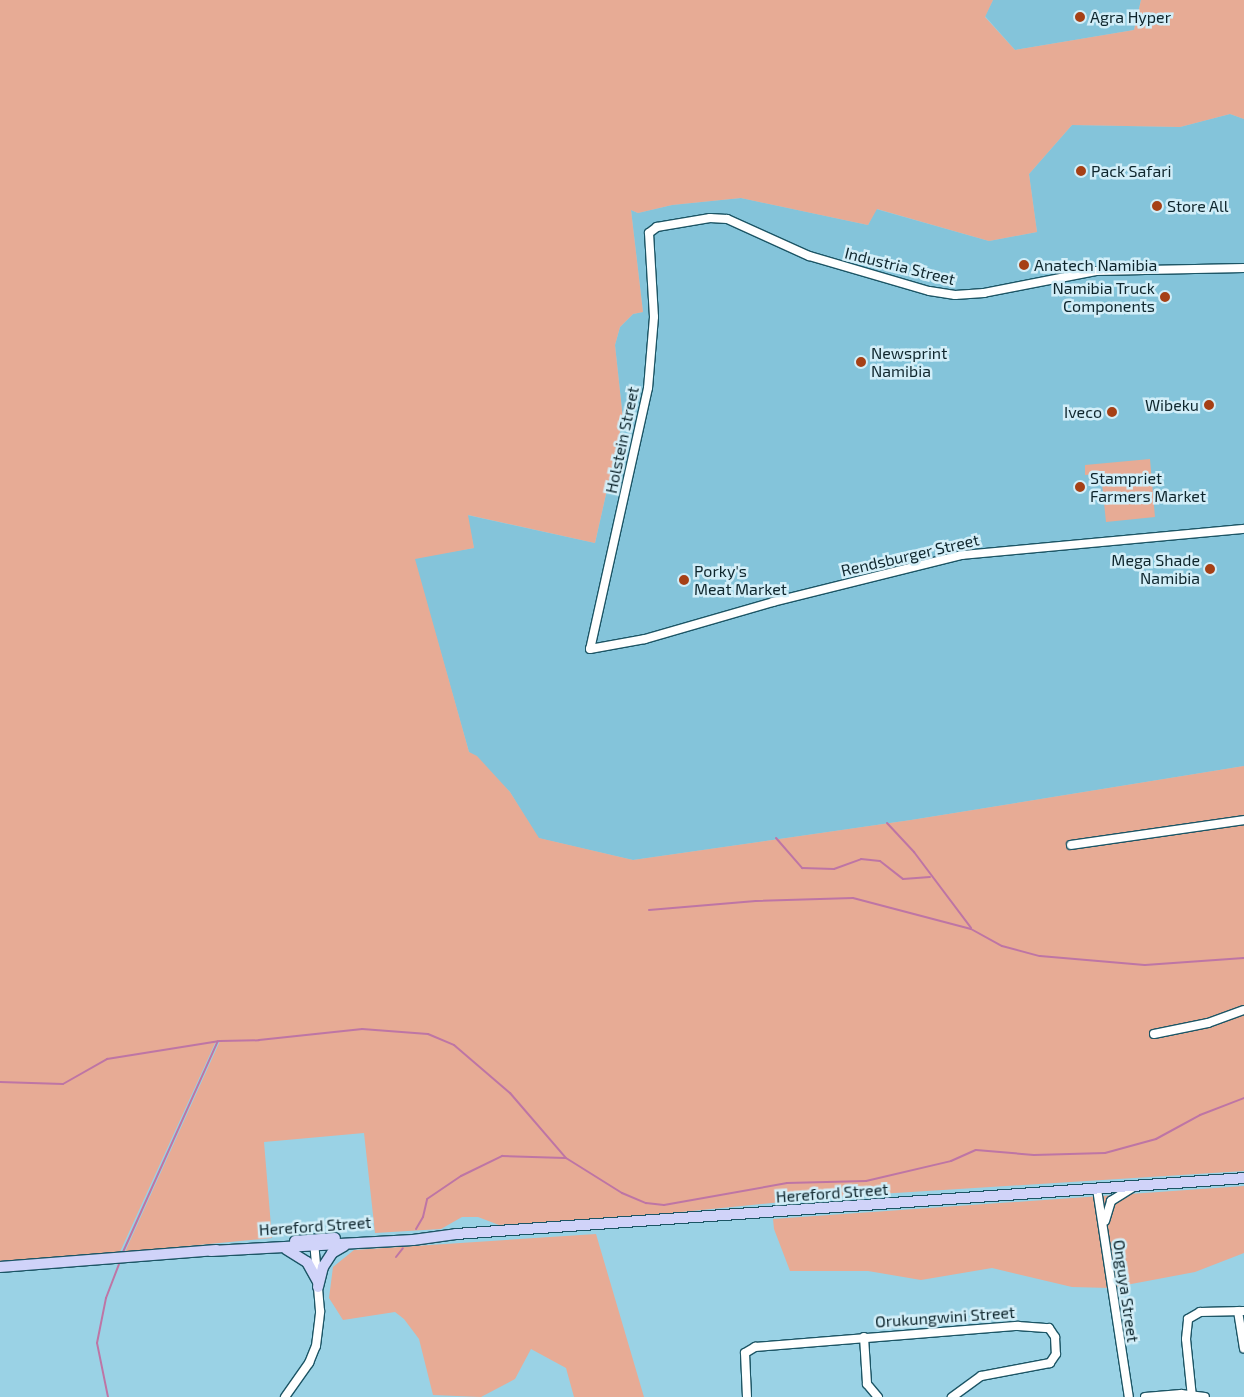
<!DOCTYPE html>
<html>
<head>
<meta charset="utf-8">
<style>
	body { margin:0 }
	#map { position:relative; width:1244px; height:1397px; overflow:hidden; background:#9ad2e5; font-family:"Exo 2",sans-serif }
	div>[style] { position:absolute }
	.built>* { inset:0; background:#84c4da }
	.green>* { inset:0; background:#e7ab95 }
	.stream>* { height:2px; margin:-1px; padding:0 1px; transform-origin:1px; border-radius:1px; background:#be75a5 }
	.roads { filter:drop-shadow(1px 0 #1c5565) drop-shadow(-1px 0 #1c5565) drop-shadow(0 1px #1c5565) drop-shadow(0 -1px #1c5565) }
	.minor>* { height:8px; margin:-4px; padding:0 4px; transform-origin:4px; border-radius:4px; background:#fff }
	.major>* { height:10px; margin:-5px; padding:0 5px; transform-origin:5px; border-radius:5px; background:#d0d3f9 }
	.dots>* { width:14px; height:14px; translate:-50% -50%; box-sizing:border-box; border:2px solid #d2eef8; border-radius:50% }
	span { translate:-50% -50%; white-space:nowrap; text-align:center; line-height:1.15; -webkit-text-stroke:5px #d2eef8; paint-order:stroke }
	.poi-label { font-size:16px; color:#0f262d }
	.left { translate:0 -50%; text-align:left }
	.right { translate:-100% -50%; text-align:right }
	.street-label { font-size:16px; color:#0f262d }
</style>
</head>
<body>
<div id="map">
	<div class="built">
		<i style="clip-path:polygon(993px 0,1141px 0,1134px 30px,1015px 50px,985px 16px)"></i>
		<i style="clip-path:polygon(1230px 114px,1244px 119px,1244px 766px,911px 820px,633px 860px,538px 838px,510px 792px,469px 752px,414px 558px,474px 548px,467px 515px,595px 543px,623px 419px,615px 345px,620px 327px,633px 314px,643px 312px,631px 210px,638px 213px,672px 205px,741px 198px,868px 225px,876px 209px,989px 241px,1037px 232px,1029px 174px,1072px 125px,1180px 127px)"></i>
	</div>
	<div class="green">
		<i style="clip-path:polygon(0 0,993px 0,985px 17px,1015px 50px,1134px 30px,1141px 0,1244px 0,1244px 119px,1230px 114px,1180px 127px,1072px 125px,1029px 174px,1037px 232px,989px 241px,877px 209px,868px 225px,741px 198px,672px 205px,638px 213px,631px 210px,643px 312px,633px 314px,620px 327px,615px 345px,623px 419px,595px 543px,468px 515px,474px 548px,415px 559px,469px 752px,477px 756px,510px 792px,539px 838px,633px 860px,911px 820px,1244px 766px,1244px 1171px,832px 1197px,652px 1215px,499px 1225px,478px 1217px,462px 1217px,441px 1229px,375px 1233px,364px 1133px,264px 1142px,272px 1238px,125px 1252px,220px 1041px,216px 1041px,119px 1254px,0 1261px)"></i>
		<i style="clip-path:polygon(1150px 459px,1155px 517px,1106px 522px,1101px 474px,1085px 475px,1085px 465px)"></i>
		<i style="clip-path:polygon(1244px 1186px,1244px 1253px,1195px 1272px,1110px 1288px,1072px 1287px,992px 1268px,921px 1280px,868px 1271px,790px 1271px,774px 1229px,773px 1219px)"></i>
		<i style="clip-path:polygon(596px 1234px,644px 1397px,574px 1397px,566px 1368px,531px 1349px,515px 1379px,481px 1397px,433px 1395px,419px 1339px,404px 1319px,395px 1312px,343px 1320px,329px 1298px,333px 1267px,354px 1250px)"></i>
	</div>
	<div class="stream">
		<i style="left:887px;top:823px;width:40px;rotate:47deg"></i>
		<i style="left:914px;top:852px;width:95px;rotate:53.1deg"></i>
		<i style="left:776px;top:838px;width:40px;rotate:49deg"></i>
		<i style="left:802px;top:868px;width:32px;rotate:2deg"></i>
		<i style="left:834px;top:869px;width:29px;rotate:-20deg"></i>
		<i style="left:861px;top:859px;width:19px;rotate:6deg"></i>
		<i style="left:880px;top:861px;width:29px;rotate:38deg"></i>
		<i style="left:903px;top:879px;width:27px;rotate:-4deg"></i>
		<i style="left:649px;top:910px;width:107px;rotate:-4.8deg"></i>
		<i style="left:756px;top:901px;width:97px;rotate:-1.8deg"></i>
		<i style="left:853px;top:898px;width:122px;rotate:14.7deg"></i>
		<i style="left:971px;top:929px;width:35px;rotate:29deg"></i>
		<i style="left:1002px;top:946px;width:39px;rotate:15deg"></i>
		<i style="left:1040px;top:956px;width:105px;rotate:4.9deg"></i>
		<i style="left:1145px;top:965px;width:99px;rotate:-4deg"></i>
		<i style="left:0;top:1082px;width:63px;rotate:1.8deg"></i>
		<i style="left:63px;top:1084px;width:51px;rotate:-29.6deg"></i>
		<i style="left:107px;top:1059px;width:114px;rotate:-9.1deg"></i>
		<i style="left:220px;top:1041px;width:39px;rotate:-1deg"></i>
		<i style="left:259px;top:1040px;width:104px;rotate:-6.1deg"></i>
		<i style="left:362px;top:1029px;width:66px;rotate:4.3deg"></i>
		<i style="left:428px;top:1034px;width:28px;rotate:23deg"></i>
		<i style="left:454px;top:1045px;width:74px;rotate:40.6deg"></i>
		<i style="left:510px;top:1093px;width:86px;rotate:49.3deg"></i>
		<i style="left:566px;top:1158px;width:66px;rotate:32deg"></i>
		<i style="left:622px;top:1193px;width:26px;rotate:23deg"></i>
		<i style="left:646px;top:1203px;width:18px;rotate:6deg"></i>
		<i style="left:664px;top:1205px;width:125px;rotate:-10.1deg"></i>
		<i style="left:787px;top:1183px;width:79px;rotate:-1.5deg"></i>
		<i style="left:866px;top:1181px;width:87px;rotate:-13.2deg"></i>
		<i style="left:951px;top:1161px;width:27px;rotate:-24deg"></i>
		<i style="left:976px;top:1150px;width:58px;rotate:4.9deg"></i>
		<i style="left:1034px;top:1155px;width:71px;rotate:-1.6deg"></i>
		<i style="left:1105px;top:1153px;width:53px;rotate:-15.4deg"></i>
		<i style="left:1156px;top:1139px;width:50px;rotate:-28.6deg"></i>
		<i style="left:1200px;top:1115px;width:47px;rotate:-21.1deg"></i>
		<i style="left:416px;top:1229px;width:14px;rotate:-60deg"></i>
		<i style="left:423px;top:1217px;width:18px;rotate:-77deg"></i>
		<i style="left:427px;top:1199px;width:41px;rotate:-34.1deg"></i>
		<i style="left:461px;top:1176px;width:46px;rotate:-26deg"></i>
		<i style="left:502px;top:1156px;width:63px;rotate:1.8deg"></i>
		<i style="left:123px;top:1252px;width:231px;rotate:-65.8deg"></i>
		<i style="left:396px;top:1257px;width:11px;rotate:-52deg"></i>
		<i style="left:108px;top:1397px;width:55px;rotate:-101.5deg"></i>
		<i style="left:97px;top:1343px;width:46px;rotate:-78.7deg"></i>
		<i style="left:106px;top:1298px;width:36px;rotate:-69deg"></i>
	</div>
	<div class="roads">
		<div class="minor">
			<i style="left:1244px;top:268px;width:148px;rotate:178.8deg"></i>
			<i style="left:1096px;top:271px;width:114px;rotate:168.9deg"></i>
			<i style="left:984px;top:293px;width:29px;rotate:176deg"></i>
			<i style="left:955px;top:295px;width:26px;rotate:-171deg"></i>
			<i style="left:929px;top:291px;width:125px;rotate:-163.7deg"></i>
			<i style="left:809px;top:256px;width:90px;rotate:-155.7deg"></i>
			<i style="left:727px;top:219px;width:17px;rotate:-177deg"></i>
			<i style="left:710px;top:218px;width:54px;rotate:170.4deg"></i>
			<i style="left:657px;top:227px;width:10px;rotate:143deg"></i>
			<i style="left:649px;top:233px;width:84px;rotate:86.6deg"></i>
			<i style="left:654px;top:317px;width:71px;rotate:94.8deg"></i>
			<i style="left:648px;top:388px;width:267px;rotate:102.5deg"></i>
			<i style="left:590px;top:649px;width:56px;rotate:-10.3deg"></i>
			<i style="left:645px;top:639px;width:133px;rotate:-16.1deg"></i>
			<i style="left:773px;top:602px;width:195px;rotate:-14deg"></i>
			<i style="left:962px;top:555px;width:283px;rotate:-5.3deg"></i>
			<i style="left:1071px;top:845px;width:175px;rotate:-8.2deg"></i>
			<i style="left:1154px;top:1034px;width:55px;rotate:-11.5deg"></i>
			<i style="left:1208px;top:1023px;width:38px;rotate:-20deg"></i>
			<i style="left:1097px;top:1189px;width:210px;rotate:81.3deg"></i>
			<i style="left:1105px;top:1221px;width:21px;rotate:-73deg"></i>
			<i style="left:1111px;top:1201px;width:25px;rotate:-32deg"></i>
			<i style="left:1238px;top:1311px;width:38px;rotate:81deg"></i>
			<i style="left:864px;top:1337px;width:47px;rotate:86.3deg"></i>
			<i style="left:867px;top:1384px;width:17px;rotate:50deg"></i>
			<i style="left:285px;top:1397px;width:42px;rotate:-54.8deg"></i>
			<i style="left:309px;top:1363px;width:18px;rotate:-68deg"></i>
			<i style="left:316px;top:1346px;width:35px;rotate:-83deg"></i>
			<i style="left:320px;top:1311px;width:70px;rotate:-94.9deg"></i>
			<i style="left:747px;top:1397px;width:44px;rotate:-92.6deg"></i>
			<i style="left:745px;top:1353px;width:12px;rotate:-31deg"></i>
			<i style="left:755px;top:1347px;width:264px;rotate:-4.6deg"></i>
			<i style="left:1018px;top:1326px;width:31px;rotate:4deg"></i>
			<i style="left:1049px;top:1328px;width:11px;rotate:56deg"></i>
			<i style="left:1055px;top:1337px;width:17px;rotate:87deg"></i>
			<i style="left:1056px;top:1354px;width:11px;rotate:124deg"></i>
			<i style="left:1050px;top:1363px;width:70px;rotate:169.3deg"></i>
			<i style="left:981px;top:1376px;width:36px;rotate:144deg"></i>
			<i style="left:1145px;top:1397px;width:36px;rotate:-5deg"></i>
			<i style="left:1181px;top:1394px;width:24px;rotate:7deg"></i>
			<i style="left:1192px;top:1397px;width:58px;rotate:-95.9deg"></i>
			<i style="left:1186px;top:1339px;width:20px;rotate:-84deg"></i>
			<i style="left:1188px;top:1319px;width:14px;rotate:-30deg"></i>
			<i style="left:1200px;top:1312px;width:44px;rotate:-1.3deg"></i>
		</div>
		<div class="major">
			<i style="left:295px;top:1241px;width:40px;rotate:-4.3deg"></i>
			<i style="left:286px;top:1249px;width:25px;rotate:32deg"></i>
			<i style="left:307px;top:1262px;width:23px;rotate:61deg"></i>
			<i style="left:211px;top:1251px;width:202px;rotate:-3.1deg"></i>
			<i style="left:413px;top:1240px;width:43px;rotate:-7.9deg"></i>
			<i style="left:456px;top:1234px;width:790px;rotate:-4.06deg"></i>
			<i style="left:0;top:1267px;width:217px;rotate:-4.5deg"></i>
			<i style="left:318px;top:1287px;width:21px;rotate:-76deg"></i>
			<i style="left:323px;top:1267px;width:17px;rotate:-57deg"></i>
			<i style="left:332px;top:1253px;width:14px;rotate:-30deg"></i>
		</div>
	</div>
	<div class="dots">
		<i style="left:1080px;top:17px;background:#a64015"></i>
		<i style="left:1081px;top:171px;background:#a64015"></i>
		<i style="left:1157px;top:206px;background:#a64015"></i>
		<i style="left:1024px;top:265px;background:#a64015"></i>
		<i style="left:1165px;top:297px;background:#a64015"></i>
		<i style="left:861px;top:362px;background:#a64015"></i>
		<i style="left:1209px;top:405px;background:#a64015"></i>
		<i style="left:1112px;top:412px;background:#a64015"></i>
		<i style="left:1080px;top:487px;background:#a64015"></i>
		<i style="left:1210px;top:569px;background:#a64015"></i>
		<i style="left:684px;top:580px;background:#a64015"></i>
	</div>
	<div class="poi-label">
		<span class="left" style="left:1090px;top:17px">Agra Hyper</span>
		<span class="left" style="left:1091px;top:171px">Pack Safari</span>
		<span class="left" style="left:1167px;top:206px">Store All</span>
		<span class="left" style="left:1034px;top:265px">Anatech Namibia</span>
		<span class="right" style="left:1155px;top:297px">Namibia Truck<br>Components</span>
		<span class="left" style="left:871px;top:362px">Newsprint<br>Namibia</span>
		<span class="right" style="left:1199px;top:405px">Wibeku</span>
		<span class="right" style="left:1102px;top:412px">Iveco</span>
		<span class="left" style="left:1090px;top:487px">Stampriet<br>Farmers Market</span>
		<span class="right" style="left:1200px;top:569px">Mega Shade<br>Namibia</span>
		<span class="left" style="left:694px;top:580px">Porky's<br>Meat Market</span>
	</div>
	<div class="street-label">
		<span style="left:900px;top:266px;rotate:14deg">Industria Street</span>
		<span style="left:622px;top:440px;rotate:-78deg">Holstein Street</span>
		<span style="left:910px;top:555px;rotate:-13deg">Rendsburger Street</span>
		<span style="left:832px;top:1193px;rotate:-4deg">Hereford Street</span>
		<span style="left:315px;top:1226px;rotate:-4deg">Hereford Street</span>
		<span style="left:1126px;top:1291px;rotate:82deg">Onguya Street</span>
		<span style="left:945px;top:1317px;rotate:-4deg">Orukungwini Street</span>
	</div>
</div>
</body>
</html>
